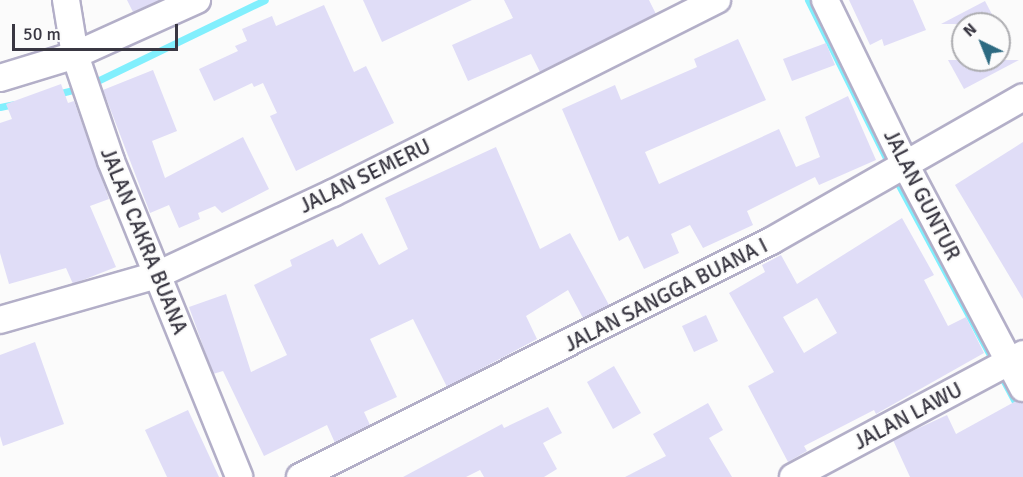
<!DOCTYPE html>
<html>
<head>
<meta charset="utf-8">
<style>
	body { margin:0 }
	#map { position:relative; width:1023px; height:477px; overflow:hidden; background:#fbfbfb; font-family:Signika,sans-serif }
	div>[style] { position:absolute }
	.stream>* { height:7px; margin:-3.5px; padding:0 3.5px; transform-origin:3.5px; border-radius:3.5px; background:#81effd }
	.building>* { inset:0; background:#e0ddf7 }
	.roads { filter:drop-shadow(2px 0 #b3afc8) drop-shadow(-2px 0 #b3afc8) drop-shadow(0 2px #b3afc8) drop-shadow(0 -2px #b3afc8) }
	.minor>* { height:26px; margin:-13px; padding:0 13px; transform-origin:13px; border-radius:13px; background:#fff }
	span { translate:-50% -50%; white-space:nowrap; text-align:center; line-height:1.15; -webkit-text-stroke:4.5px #fbfbfb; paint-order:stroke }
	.street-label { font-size:21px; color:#393742 }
	.north { position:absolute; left:951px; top:12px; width:60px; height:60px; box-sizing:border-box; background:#fbfbfb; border:2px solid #adadb1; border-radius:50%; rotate:317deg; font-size:16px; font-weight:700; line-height:24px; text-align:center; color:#393742 }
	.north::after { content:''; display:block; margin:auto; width:21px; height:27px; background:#2d6a81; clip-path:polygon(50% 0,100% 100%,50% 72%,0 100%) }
	.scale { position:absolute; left:12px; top:24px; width:166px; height:27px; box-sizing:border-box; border:3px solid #393742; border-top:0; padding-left:8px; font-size:18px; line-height:21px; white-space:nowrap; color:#393742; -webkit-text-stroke:4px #fbfbfb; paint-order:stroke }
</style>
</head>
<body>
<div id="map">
	<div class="stream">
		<i style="left:808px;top:0;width:185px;rotate:63.7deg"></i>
		<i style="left:91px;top:84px;width:193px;rotate:-25.8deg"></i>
		<i style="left:57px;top:94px;width:25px;rotate:-14deg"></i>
		<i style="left:0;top:107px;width:14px;rotate:-12deg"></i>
		<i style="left:894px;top:176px;width:273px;rotate:61.8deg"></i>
	</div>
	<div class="building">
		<i style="clip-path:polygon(127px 0,160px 0,133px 12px)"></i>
		<i style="clip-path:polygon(363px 0,472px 0,382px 42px)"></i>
		<i style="clip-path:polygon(504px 0,649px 0,656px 14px,540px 72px,531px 54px,468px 81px,452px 45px,513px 18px)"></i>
		<i style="clip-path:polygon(849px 0,913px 0,926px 30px,884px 46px,882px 39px,870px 45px)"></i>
		<i style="clip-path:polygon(985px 1px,997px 24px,941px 24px)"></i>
		<i style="clip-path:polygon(324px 5px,354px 72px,366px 66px,394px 123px,296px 171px,270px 116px,277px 113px,263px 83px,254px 87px,252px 83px,214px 101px,199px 69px,238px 51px,235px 46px,247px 41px,242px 29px,272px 16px,276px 26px)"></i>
		<i style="clip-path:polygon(738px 39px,766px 100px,645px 152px,659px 184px,779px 129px,796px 167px,820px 157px,805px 117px,848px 96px,876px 160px,819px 185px,815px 177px,747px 211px,753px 225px,703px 248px,690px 225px,671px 234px,679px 253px,644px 269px,628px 236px,619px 241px,562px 109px,615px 85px,621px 100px,697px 67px,694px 59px)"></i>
		<i style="clip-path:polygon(826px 43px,835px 65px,792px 81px,783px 59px)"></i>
		<i style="clip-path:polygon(948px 60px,1019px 60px,964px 89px)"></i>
		<i style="clip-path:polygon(153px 70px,177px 131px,152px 141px,165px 178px,243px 137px,269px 189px,222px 213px,215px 206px,198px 213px,200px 219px,179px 228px,169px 205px,150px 213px,103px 90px)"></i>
		<i style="clip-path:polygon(61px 84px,68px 103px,74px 101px,109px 199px,90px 206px,116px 267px,73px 284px,66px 268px,9px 284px,0 253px,0 123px,12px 119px,6px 104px)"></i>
		<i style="clip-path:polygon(1023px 142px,1023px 299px,955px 185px)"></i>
		<i style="clip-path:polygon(496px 147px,540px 249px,570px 233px,609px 305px,583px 318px,568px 290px,526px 316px,537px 339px,447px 387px,413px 319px,370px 339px,397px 397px,364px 412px,370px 425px,335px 443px,327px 425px,264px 456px,223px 371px,213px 374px,189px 307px,226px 294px,251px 372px,287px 355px,254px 285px,292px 266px,290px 260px,333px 239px,337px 247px,362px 233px,379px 265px,408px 249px,385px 198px)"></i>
		<i style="clip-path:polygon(evenodd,902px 218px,934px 275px,924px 280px,948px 326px,966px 317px,984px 353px,876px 414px,874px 410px,804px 446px,807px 451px,788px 462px,748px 386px,774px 372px,729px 293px,765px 272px,762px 265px,781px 255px,797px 284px,902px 218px,817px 298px,837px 333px,804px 353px,783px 317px,817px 298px)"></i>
		<i style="clip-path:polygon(706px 315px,718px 341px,694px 352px,682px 326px)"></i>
		<i style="clip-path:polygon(35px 342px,64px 424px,3px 446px,0 436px,0 355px)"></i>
		<i style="clip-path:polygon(614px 366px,641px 413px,613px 429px,587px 382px)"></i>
		<i style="clip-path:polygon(1016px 401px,1023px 403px,1023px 477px,910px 477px,893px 440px,947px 415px,956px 434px)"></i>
		<i style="clip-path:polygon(708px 403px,723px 430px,709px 438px,732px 477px,625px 477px,666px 456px,653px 434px)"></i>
		<i style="clip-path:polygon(548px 407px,562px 433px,543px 443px,557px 469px,544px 477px,484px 477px,480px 470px,466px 477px,403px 477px,502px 424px,504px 428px)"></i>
		<i style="clip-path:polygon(188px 410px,219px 477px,167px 477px,145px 430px)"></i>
	</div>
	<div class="roads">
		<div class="minor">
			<i style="left:66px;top:0;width:56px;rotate:80.7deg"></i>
			<i style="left:75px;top:55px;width:112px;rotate:71.2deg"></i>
			<i style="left:111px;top:161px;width:341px;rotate:67.9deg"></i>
			<i style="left:825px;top:0;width:185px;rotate:64deg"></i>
			<i style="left:906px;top:166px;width:251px;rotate:62.2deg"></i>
			<i style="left:0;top:78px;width:78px;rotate:-17deg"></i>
			<i style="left:75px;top:55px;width:134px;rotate:-24.3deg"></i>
			<i style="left:0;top:320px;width:163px;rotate:-16deg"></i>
			<i style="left:157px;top:275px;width:194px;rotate:-25deg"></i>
			<i style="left:333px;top:193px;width:430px;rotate:-26.7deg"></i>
			<i style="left:300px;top:477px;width:527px;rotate:-26.61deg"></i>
			<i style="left:771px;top:241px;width:290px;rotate:-29.7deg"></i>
			<i style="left:793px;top:477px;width:261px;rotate:-28.1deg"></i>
		</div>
	</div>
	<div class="street-label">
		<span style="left:365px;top:176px;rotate:-26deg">JALAN SEMERU</span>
		<span style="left:922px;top:195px;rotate:63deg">JALAN GUNTUR</span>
		<span style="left:144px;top:241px;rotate:68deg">JALAN CAKRA BUANA</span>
		<span style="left:666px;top:295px;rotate:-27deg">JALAN SANGGA BUANA I</span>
		<span style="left:908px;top:416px;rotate:-28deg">JALAN LAWU</span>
	</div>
	<div class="north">N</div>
	<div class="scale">50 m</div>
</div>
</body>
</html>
